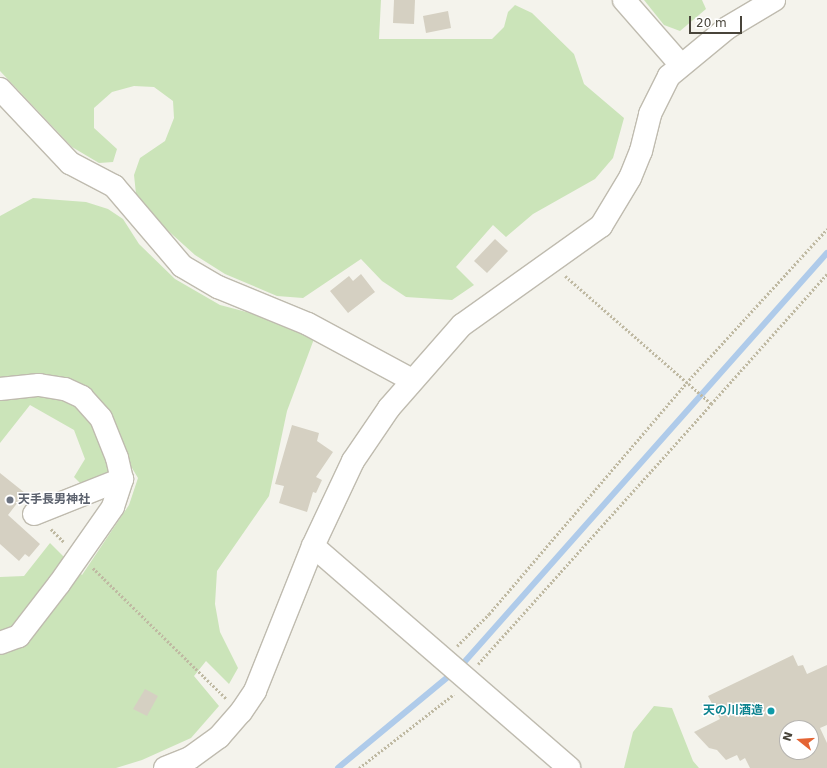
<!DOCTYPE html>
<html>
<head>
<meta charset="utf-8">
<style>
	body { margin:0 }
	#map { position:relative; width:827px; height:768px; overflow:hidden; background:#f4f3ec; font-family:"DejaVu Sans","Noto Sans JP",sans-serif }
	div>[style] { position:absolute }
	.green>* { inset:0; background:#cbe4b9 }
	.stream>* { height:5.5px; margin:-2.75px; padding:0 2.75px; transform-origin:2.75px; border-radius:2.75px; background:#afcbea }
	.building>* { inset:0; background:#d5d0c2 }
	.path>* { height:2.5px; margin-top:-1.25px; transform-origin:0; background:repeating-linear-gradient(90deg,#bfb9a2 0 2px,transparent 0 4px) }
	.roads { filter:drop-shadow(1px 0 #bfbbaf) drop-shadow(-1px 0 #bfbbaf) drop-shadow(0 1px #bfbbaf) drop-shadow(0 -1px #bfbbaf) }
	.minor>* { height:22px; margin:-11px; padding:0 11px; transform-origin:11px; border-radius:11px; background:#fff }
	.dots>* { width:11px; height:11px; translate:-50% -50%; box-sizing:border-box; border:2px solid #fff; border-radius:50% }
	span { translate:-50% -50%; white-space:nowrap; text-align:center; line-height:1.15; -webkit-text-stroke:3px #fff; paint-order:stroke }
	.worship-label { font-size:12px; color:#5b616d; font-weight:700 }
	.left { translate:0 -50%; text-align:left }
	.culture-label { font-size:12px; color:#0d838f; font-weight:700 }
	.right { translate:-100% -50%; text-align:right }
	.north { position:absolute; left:779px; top:720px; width:40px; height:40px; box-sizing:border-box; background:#fff; border:1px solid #b6b4b0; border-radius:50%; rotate:287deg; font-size:11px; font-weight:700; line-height:16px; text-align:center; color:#48443a }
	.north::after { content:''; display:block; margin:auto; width:14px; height:18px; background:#e46434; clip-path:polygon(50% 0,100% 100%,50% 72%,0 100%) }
	.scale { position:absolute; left:689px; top:16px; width:53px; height:18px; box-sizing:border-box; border:2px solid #48443a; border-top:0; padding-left:5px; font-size:12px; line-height:14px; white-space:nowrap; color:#48443a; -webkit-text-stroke:3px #fff; paint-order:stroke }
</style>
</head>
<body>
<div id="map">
	<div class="green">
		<i style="clip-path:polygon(0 0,381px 0,379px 39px,492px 39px,504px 27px,508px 12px,515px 5px,532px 13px,574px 54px,584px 84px,624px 118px,613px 158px,595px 179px,533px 214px,506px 237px,493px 225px,456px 267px,474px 285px,452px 300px,406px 297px,382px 281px,361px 259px,303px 298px,277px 296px,225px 274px,195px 255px,164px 227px,136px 194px,134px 175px,140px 158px,165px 141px,174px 118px,173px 101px,154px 87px,134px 86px,112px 92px,94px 108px,94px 128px,117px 149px,113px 162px,99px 163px,72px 147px,0 71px)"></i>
		<i style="clip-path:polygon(644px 0,702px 0,706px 9px,680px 31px,664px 25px)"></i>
		<i style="clip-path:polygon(33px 198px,86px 202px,108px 209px,123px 219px,139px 244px,175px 279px,220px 305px,258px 315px,314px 339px,287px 411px,269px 496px,217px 571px,215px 604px,220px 632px,238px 668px,229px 684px,206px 661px,194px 676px,219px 706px,191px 738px,142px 760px,116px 768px,0 768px,0 577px,24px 576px,50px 543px,82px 575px,129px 505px,138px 478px,129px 463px,82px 485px,74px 477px,85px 459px,74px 430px,30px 405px,0 443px,0 216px)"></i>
		<i style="clip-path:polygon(654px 706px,672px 708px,693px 761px,699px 768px,624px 768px,633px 732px)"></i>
	</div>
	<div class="stream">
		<i style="left:460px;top:667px;width:553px;rotate:-48.44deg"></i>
		<i style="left:338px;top:768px;width:149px;rotate:-39.6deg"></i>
	</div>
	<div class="building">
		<i style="clip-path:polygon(394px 0,415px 0,414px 24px,393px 23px)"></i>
		<i style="clip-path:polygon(448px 11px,451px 28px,426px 33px,423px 16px)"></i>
		<i style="clip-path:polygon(495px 239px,508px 251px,487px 273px,474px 261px)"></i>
		<i style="clip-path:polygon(361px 274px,375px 292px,348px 313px,330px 291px,349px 276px,353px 281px)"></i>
		<i style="clip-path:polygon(292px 425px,319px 433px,317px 441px,333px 452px,316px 477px,322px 480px,316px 493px,313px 492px,307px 512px,279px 503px,284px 486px,275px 484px)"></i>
		<i style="clip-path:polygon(0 473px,25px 493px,8px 515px,40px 544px,29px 557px,25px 554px,19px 561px,0 544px)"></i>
		<i style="clip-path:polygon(evenodd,793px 655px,798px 666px,803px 665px,807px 674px,827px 665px,827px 725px,820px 728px,827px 743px,827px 768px,750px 768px,745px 758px,740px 761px,737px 755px,726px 760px,717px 750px,709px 748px,694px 732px,720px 719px,708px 696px,793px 655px,787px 728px,811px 728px,811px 752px,787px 752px,787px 728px)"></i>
		<i style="clip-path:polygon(145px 689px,158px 696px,147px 716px,133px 709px)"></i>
	</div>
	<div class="path">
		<i style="left:711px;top:404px;width:174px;rotate:-48.3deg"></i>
		<i style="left:51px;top:529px;width:18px;rotate:45deg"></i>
		<i style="left:93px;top:568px;width:187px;rotate:44.4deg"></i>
		<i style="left:457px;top:646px;width:45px;rotate:-45deg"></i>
		<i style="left:489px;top:614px;width:304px;rotate:-49.5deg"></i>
		<i style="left:686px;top:383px;width:209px;rotate:-47.5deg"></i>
		<i style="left:478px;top:664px;width:349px;rotate:-48.1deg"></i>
		<i style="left:711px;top:404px;width:194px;rotate:-138.8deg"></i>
		<i style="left:359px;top:768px;width:120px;rotate:-37.9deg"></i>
	</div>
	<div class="roads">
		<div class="minor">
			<i style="left:624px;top:0;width:85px;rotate:48.8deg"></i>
			<i style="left:0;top:89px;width:102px;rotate:46.6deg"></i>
			<i style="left:70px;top:163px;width:50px;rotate:27.6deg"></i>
			<i style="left:114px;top:186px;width:105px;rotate:49.6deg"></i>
			<i style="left:182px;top:266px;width:42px;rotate:30.3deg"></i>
			<i style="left:218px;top:287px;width:97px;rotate:22.3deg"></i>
			<i style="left:308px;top:324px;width:118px;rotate:28.3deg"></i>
			<i style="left:0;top:389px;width:39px;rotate:-6deg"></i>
			<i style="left:39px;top:385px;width:26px;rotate:9deg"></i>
			<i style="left:65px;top:389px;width:19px;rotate:25deg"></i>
			<i style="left:82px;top:397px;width:28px;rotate:48deg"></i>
			<i style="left:101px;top:418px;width:43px;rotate:68.2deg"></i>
			<i style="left:117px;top:458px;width:22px;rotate:77deg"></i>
			<i style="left:122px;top:479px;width:29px;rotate:108deg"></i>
			<i style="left:113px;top:507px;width:94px;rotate:125deg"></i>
			<i style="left:59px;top:584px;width:66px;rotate:127.6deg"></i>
			<i style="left:19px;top:636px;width:20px;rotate:160deg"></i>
			<i style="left:34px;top:514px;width:95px;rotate:-21.7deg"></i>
			<i style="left:313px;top:546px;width:339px;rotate:40.9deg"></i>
			<i style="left:165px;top:768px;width:27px;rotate:-22deg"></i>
			<i style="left:190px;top:758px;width:36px;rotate:-36deg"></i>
			<i style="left:219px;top:737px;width:33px;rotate:-49deg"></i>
			<i style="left:241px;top:712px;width:25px;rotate:-56deg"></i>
			<i style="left:255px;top:691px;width:156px;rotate:-68.2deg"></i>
			<i style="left:313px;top:546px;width:94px;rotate:-64.8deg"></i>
			<i style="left:353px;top:461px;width:64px;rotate:-55.8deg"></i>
			<i style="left:389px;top:408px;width:111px;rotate:-48.7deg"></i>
			<i style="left:462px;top:325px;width:171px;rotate:-35.5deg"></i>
			<i style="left:601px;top:226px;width:56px;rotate:-58.9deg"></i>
			<i style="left:630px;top:178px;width:29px;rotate:-68deg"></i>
			<i style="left:641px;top:151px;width:38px;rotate:-76deg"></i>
			<i style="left:650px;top:114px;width:42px;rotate:-63.4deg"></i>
			<i style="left:669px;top:76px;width:75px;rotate:-39.6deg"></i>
			<i style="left:727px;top:28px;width:55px;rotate:-30.8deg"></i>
		</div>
	</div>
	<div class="dots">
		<i style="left:10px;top:500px;background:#6b7280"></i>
		<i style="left:771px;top:711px;background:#0f9aa8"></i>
	</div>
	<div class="worship-label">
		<span class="left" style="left:18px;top:500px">天手長男神社</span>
	</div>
	<div class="culture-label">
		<span class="right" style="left:763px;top:711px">天の川酒造</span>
	</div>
	<div class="north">N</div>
	<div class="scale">20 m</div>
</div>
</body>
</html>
